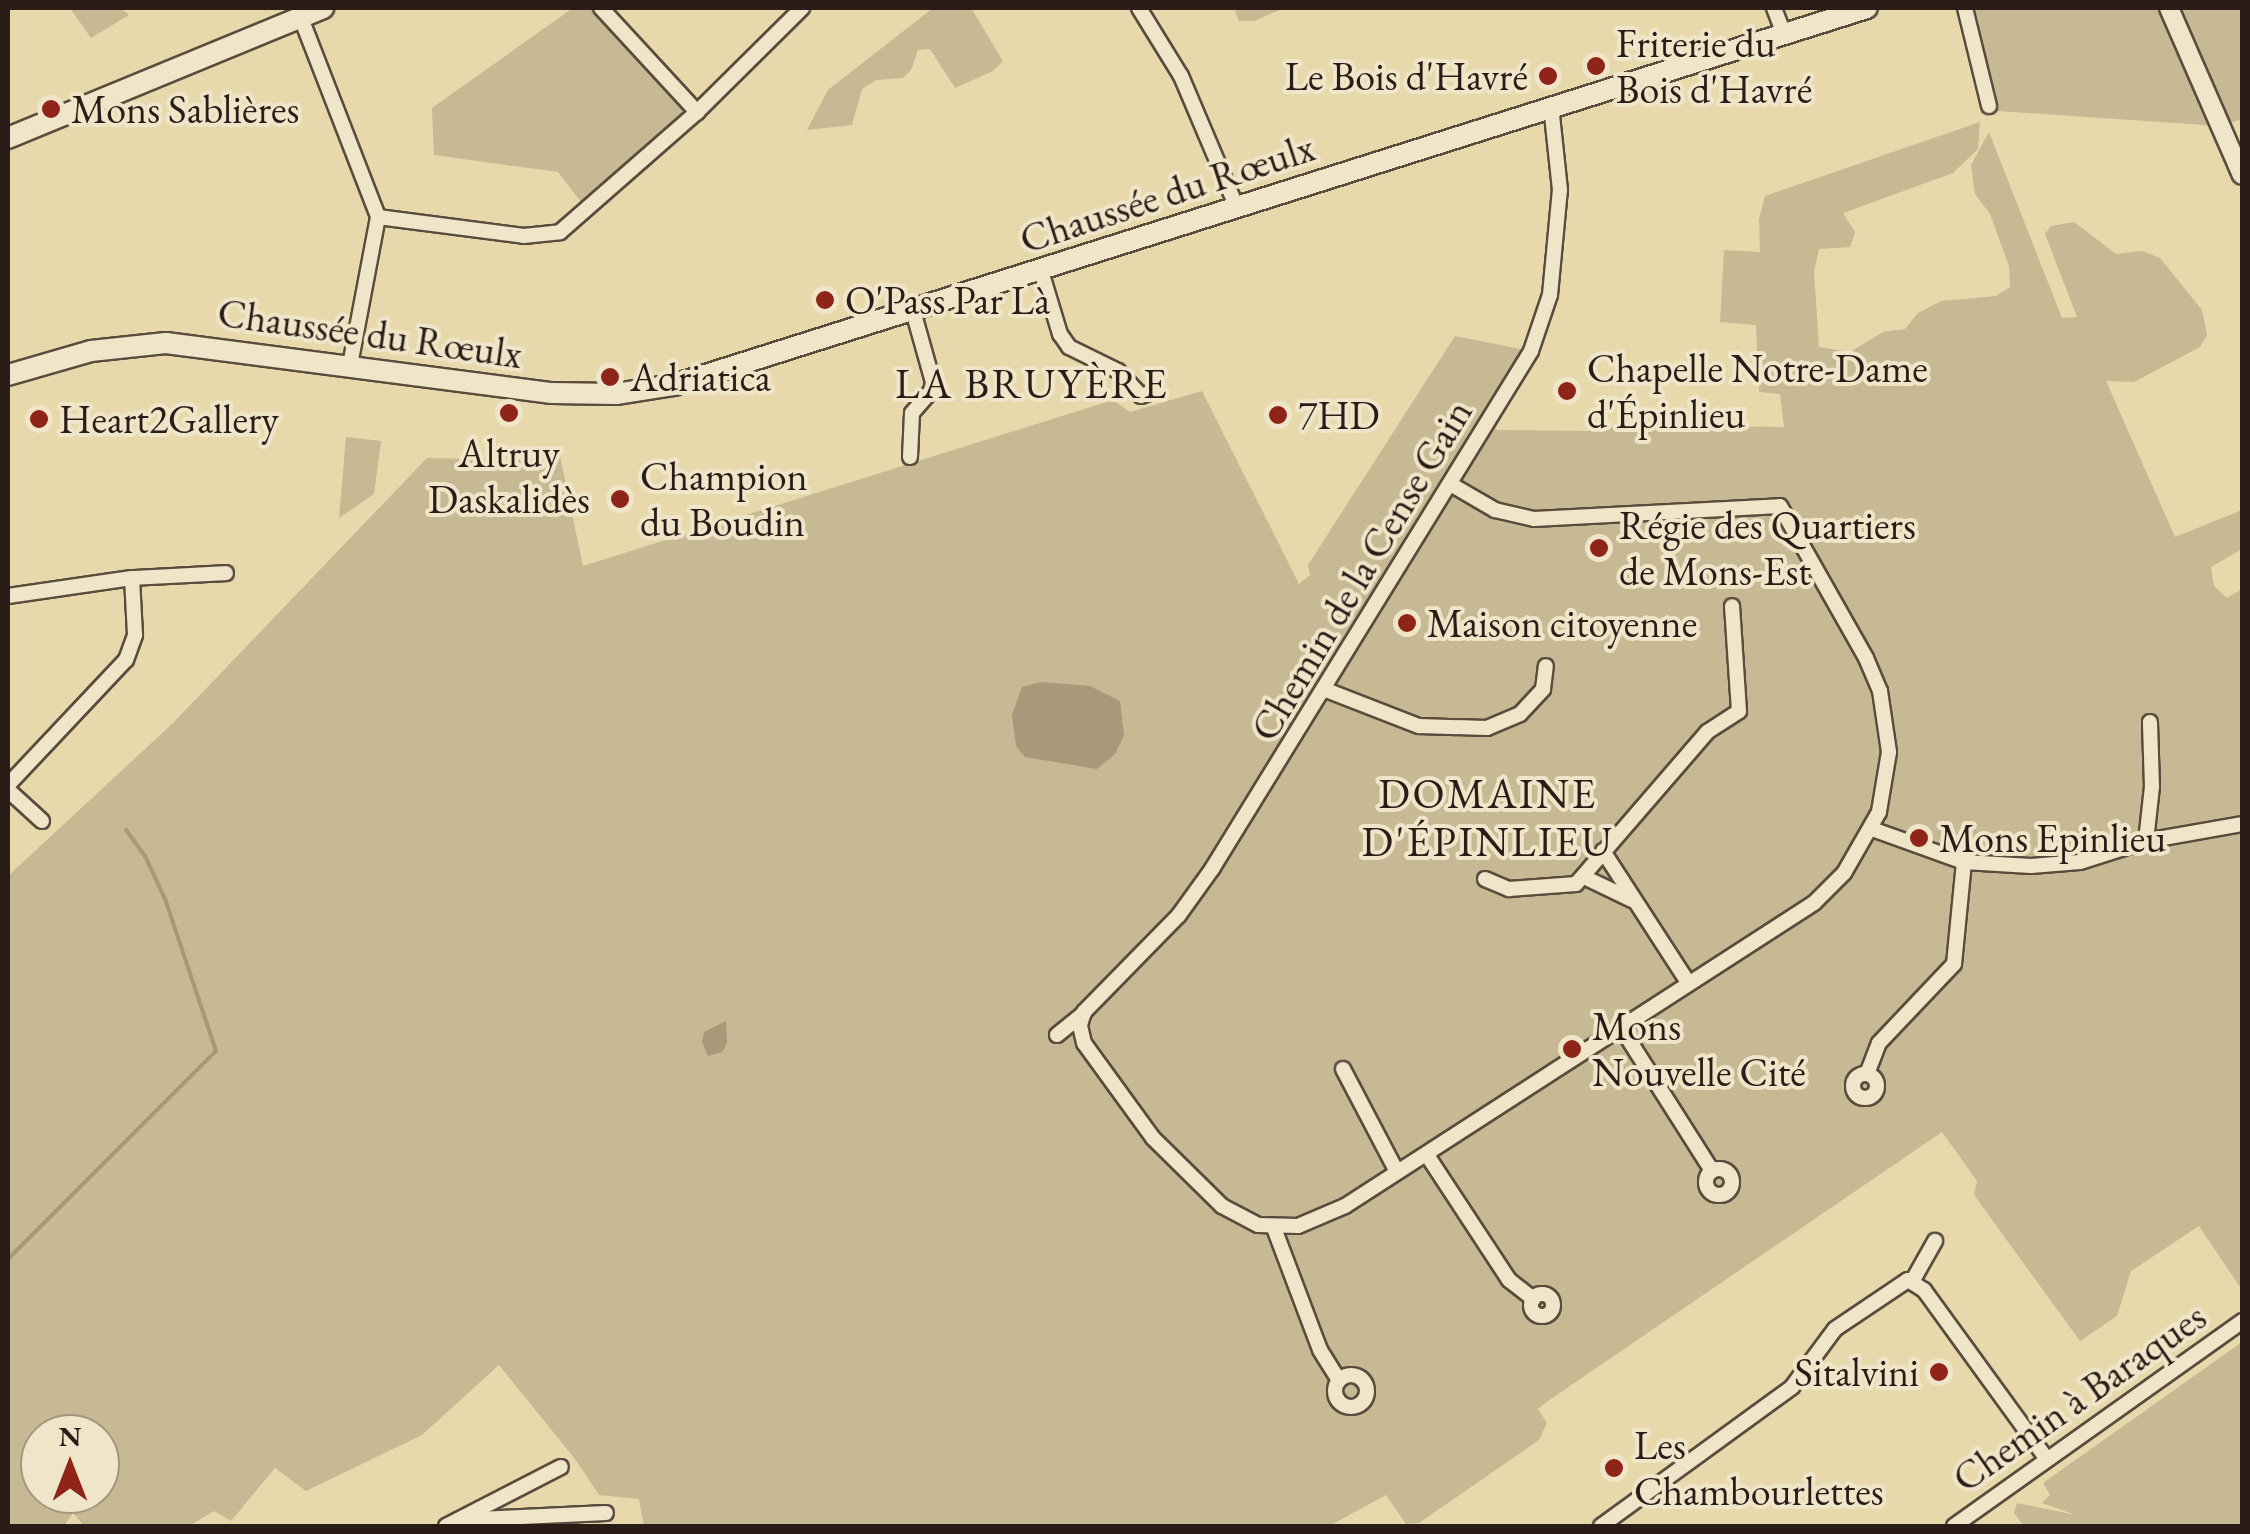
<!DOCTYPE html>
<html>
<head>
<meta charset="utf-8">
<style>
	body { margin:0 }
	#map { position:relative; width:2250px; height:1534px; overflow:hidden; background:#e7d9ac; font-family:"EB Garamond",serif }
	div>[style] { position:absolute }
	.green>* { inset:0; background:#c7b993 }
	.water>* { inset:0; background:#a7997a }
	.stream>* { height:4px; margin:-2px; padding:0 2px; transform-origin:2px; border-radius:2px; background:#a7997a }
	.roads { filter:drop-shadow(2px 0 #594c3d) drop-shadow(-2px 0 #594c3d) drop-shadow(0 2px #594c3d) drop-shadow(0 -2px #594c3d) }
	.minor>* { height:14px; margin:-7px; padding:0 7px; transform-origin:7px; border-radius:7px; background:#efe6c9 }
	.minor>.ring { margin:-7px; padding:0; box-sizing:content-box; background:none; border:14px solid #efe6c9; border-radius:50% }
	.tertiary>* { height:18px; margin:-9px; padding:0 9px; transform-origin:9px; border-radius:9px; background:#efe6c9 }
	.secondary>* { height:20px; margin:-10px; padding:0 10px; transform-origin:10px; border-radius:10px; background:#efe6c9 }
	.dots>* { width:28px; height:28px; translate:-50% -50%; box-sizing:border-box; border:5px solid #efe6c9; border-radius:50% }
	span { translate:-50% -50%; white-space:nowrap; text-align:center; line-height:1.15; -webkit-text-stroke:8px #efe6c9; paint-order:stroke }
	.poi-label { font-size:40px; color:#2a1d18 }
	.left { translate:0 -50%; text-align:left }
	.right { translate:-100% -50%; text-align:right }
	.street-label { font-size:40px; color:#2a1d18 }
	.neighbourhood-label { font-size:42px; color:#2a1d18; letter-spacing:2.5px }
	.frame { position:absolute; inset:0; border:10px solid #2a1d18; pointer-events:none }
	.north { position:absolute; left:20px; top:1414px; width:100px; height:100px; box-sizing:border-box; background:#efe6c9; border:2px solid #a09682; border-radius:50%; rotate:0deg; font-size:28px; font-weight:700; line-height:40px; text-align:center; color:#2a1d18 }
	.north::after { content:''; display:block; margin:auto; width:35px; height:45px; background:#8f2418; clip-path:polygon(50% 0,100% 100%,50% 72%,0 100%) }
</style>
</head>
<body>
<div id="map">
	<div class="green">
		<i style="clip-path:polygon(70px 8px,120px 8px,129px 15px,91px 38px)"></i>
		<i style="clip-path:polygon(573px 8px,601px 8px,697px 112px,588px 211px,558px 172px,434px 155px,432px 108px)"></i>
		<i style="clip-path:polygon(933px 8px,971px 8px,1003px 61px,993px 71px,955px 88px,930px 49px,918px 50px,911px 70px,903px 78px,876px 80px,862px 89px,852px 125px,807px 130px,828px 90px)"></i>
		<i style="clip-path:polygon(1239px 8px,1284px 8px,1254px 21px,1239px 21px,1235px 11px)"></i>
		<i style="clip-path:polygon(1965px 8px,2242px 8px,2242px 119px,2219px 126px,1998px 111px,1989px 106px)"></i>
		<i style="clip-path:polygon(evenodd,1980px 122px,1978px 149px,1953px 173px,1843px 213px,1855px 232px,1850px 247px,1819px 249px,1814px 272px,1819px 347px,1850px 352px,1883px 332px,1905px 329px,1918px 313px,1941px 301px,1996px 296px,2010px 287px,2009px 266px,1990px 214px,1975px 194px,1971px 165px,1989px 132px,2062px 318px,2077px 317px,2045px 234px,2051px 226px,2074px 222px,2116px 254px,2143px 251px,2160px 258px,2202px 310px,2207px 335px,2200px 347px,2134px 382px,2106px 381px,2175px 537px,2242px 510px,2242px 549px,2211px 567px,2214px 586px,2227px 598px,2242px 589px,2242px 1290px,2199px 1226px,2131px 1271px,2117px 1316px,2080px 1341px,1974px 1195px,1977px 1181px,1942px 1132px,1545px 1403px,1538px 1409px,1547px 1423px,1539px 1440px,1419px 1523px,1406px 1524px,1386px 1495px,1329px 1526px,644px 1526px,639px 1499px,599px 1495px,575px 1459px,499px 1365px,422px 1435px,306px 1491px,275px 1468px,231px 1521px,214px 1511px,189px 1526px,84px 1526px,73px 1513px,64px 1526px,8px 1526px,8px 876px,173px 723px,427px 458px,528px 460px,559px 451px,583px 566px,1113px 400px,1130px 412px,1202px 391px,1299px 584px,1310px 575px,1308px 565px,1455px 336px,1531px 351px,1489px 423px,1497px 430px,1587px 431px,1645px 422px,1646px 425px,1784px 427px,1780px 394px,1759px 392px,1756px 325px,1720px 322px,1724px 250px,1760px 252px,1759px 219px,1765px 196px,1980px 122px,40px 1434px,100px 1434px,100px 1494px,40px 1494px,40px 1434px)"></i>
		<i style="clip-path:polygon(346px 437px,381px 441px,374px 494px,339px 518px)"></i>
		<i style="clip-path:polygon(2242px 1342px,2242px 1526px,2024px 1526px,2014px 1513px,2017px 1503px,2076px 1515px,2042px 1503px,2050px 1495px,2043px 1483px)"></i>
	</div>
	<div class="water">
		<i style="clip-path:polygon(1041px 682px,1090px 686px,1120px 701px,1124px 735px,1115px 754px,1097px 769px,1025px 757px,1016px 746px,1012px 715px,1022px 687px)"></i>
		<i style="clip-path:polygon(726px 1021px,727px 1043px,722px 1052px,708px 1056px,702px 1042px,704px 1032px)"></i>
	</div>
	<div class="stream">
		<i style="left:8px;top:1259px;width:294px;rotate:-45deg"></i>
		<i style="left:216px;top:1051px;width:160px;rotate:-108.5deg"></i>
		<i style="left:165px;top:899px;width:47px;rotate:-114.9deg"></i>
		<i style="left:145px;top:856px;width:32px;rotate:-126deg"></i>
	</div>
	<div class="roads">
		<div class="minor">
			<i style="left:601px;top:8px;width:142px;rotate:47.3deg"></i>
			<i style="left:1139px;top:8px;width:80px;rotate:58.3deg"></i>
			<i style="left:1181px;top:76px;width:143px;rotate:67deg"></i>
			<i style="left:1774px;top:8px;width:25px;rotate:69deg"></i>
			<i style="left:1965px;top:8px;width:101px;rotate:76.2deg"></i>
			<i style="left:301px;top:18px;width:213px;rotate:68.8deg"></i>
			<i style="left:378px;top:217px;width:151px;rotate:100.7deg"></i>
			<i style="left:378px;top:217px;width:147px;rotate:7.4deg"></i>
			<i style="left:524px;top:236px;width:36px;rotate:-6deg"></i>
			<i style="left:560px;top:232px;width:182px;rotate:-41.2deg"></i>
			<i style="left:697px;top:112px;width:148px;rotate:-44.7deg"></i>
			<i style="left:1041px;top:271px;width:66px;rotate:73.2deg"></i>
			<i style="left:1060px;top:334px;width:16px;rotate:55deg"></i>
			<i style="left:1069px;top:347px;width:55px;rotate:26.1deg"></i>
			<i style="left:1118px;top:371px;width:34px;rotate:47deg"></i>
			<i style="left:1141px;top:396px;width:15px;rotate:-20deg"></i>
			<i style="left:910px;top:457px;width:44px;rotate:-87.4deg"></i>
			<i style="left:912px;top:413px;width:29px;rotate:-49deg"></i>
			<i style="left:931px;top:391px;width:9px;rotate:-77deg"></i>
			<i style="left:933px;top:382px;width:74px;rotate:-105.7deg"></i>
			<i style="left:1452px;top:485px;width:50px;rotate:30.2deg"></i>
			<i style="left:1495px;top:510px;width:40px;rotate:13deg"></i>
			<i style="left:1534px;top:519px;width:246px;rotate:-3deg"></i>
			<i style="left:1780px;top:506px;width:175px;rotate:60.5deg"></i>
			<i style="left:1866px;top:658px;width:36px;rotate:67deg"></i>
			<i style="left:1880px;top:691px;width:62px;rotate:81.6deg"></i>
			<i style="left:1889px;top:752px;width:61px;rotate:99.5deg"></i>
			<i style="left:1879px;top:812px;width:70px;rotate:119.8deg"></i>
			<i style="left:1844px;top:873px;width:42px;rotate:135deg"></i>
			<i style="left:1814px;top:903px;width:558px;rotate:147.14deg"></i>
			<i style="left:1345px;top:1206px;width:51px;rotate:156.9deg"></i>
			<i style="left:1298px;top:1226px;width:40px;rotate:-178.6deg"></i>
			<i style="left:1258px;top:1225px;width:41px;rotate:-152.2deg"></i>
			<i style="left:1222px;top:1206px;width:97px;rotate:-135.4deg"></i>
			<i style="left:1153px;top:1138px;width:117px;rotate:-126deg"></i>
			<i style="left:1084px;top:1043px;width:18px;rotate:-103deg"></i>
			<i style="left:1080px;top:1025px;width:14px;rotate:-73deg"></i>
			<i style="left:1084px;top:1012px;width:136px;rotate:-45.6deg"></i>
			<i style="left:1179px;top:915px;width:57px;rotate:-54.3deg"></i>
			<i style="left:1212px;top:869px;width:608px;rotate:-58.37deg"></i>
			<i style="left:1531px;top:351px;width:59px;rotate:-71.3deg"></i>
			<i style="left:1550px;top:295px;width:105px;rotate:-84.6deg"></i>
			<i style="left:1560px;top:190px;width:84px;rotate:-96.1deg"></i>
			<i style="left:8px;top:596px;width:125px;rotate:-8.3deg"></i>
			<i style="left:1326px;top:690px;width:100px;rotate:21.2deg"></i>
			<i style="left:1419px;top:726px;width:68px;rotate:1.7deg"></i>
			<i style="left:1487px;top:728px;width:36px;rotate:-23deg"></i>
			<i style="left:1520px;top:714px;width:34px;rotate:-47deg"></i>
			<i style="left:1543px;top:689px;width:23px;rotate:-83deg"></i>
			<i style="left:8px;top:785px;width:172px;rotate:-46.7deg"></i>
			<i style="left:126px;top:660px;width:27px;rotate:-70deg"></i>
			<i style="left:135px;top:635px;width:57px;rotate:-93deg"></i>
			<i style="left:132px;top:578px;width:94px;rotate:-3deg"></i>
			<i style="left:8px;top:790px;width:46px;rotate:42.4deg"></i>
			<i style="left:1872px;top:829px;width:98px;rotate:19.7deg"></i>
			<i style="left:1964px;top:862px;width:67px;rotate:3.4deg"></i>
			<i style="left:2031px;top:866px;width:49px;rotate:-4.7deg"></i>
			<i style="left:2080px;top:862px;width:69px;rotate:-17.7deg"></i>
			<i style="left:2146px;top:841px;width:97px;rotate:-10deg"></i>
			<i style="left:2146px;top:841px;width:54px;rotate:-83.7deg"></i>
			<i style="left:2152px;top:787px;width:65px;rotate:-91.8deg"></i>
			<i style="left:1603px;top:851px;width:158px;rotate:57.1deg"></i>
			<i style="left:1584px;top:877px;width:53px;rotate:25.6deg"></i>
			<i style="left:1485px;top:879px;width:26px;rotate:23deg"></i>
			<i style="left:1509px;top:889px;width:67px;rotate:-4.3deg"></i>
			<i style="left:1576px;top:884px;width:201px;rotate:-49.2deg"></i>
			<i style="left:1707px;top:732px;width:38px;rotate:-33deg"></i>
			<i style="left:1739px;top:711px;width:105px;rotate:-93.8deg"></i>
			<i style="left:1622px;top:1029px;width:168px;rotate:57.6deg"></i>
			<i style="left:1057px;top:1035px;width:35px;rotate:-39deg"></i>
			<i style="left:1343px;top:1069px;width:116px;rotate:62.3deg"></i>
			<i style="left:1867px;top:1074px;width:33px;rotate:-69deg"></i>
			<i style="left:1879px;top:1043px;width:109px;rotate:-46.5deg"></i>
			<i style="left:1954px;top:964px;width:102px;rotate:-84.4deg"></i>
			<i class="ring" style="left:1853px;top:1074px;width:10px;height:10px"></i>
			<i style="left:1427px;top:1155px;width:149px;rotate:56.7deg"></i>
			<i style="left:1509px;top:1280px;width:31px;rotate:38deg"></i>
			<i class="ring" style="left:1706px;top:1169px;width:12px;height:12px"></i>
			<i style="left:1274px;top:1228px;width:130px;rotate:69.3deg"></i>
			<i style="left:1320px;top:1350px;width:34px;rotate:58deg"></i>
			<i style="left:1913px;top:1280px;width:45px;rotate:-60.6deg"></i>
			<i class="ring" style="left:1531px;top:1294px;width:8px;height:8px"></i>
			<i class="ring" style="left:1335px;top:1375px;width:18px;height:18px"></i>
			<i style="left:458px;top:1520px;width:148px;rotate:-2.7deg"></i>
			<i style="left:446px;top:1526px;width:129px;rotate:-27.2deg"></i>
			<i style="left:1601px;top:1526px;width:236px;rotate:-36deg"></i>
			<i style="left:1792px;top:1387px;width:72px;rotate:-53.4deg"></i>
			<i style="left:1835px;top:1329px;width:88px;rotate:-33.9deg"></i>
			<i style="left:1908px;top:1280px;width:19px;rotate:32deg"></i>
			<i style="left:1924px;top:1290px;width:209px;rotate:54deg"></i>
			<i style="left:1954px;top:1526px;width:354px;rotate:-35.4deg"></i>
		</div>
		<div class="tertiary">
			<i style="left:2169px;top:8px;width:182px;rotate:66.4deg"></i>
		</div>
		<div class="secondary">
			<i style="left:8px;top:138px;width:341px;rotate:-22.4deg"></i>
			<i style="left:8px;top:375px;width:86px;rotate:-16.1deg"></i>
			<i style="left:91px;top:351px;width:75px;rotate:-6.1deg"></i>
			<i style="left:166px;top:343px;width:389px;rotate:7.4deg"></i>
			<i style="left:552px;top:393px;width:64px;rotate:0.9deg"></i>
			<i style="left:616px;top:394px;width:59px;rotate:-8.8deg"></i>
			<i style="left:674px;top:385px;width:1251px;rotate:-17.54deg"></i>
		</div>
	</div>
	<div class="dots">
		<i style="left:1596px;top:66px;background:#8f2418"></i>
		<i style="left:1548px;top:76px;background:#8f2418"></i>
		<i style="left:51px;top:109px;background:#8f2418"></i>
		<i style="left:825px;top:300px;background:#8f2418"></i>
		<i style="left:610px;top:377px;background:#8f2418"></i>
		<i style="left:1567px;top:391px;background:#8f2418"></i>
		<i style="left:509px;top:413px;background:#8f2418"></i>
		<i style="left:1278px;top:415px;background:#8f2418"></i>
		<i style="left:39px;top:419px;background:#8f2418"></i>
		<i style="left:620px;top:499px;background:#8f2418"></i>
		<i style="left:1599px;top:548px;background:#8f2418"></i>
		<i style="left:1407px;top:623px;background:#8f2418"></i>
		<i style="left:1919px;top:838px;background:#8f2418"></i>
		<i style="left:1572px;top:1049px;background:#8f2418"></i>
		<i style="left:1939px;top:1372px;background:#8f2418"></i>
		<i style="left:1614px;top:1468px;background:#8f2418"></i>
	</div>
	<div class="poi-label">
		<span class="left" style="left:1616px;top:66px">Friterie du<br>Bois d'Havré</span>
		<span class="right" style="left:1528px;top:76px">Le Bois d'Havré</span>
		<span class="left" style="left:71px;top:109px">Mons Sablières</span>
		<span class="left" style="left:845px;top:300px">O'Pass Par Là</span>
		<span class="left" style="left:1587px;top:391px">Chapelle Notre-Dame<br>d'Épinlieu</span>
		<span class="left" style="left:630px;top:377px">Adriatica</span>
		<span class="left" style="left:1298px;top:415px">7HD</span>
		<span class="left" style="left:59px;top:419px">Heart2Gallery</span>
		<span style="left:509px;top:476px">Altruy<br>Daskalidès</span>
		<span class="left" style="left:640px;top:499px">Champion<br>du Boudin</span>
		<span class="left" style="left:1619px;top:548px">Régie des Quartiers<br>de Mons-Est</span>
		<span class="left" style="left:1427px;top:623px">Maison citoyenne</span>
		<span class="left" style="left:1939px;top:838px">Mons Epinlieu</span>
		<span class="left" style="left:1592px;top:1049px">Mons<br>Nouvelle Cité</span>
		<span class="right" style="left:1919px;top:1372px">Sitalvini</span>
		<span class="left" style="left:1634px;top:1468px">Les<br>Chambourlettes</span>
	</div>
	<div class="street-label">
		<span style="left:1167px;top:193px;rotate:-18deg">Chaussée du Rœulx</span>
		<span style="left:370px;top:333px;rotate:8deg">Chaussée du Rœulx</span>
		<span style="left:1361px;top:570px;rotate:-59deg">Chemin de la Cense Gain</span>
		<span style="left:2079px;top:1397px;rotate:-35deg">Chemin à Baraques</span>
	</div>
	<div class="neighbourhood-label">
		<span style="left:1032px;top:384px">LA BRUYÈRE</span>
		<span style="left:1488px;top:818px">DOMAINE<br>D'ÉPINLIEU</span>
	</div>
	<div class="frame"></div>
	<div class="north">N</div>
</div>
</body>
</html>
